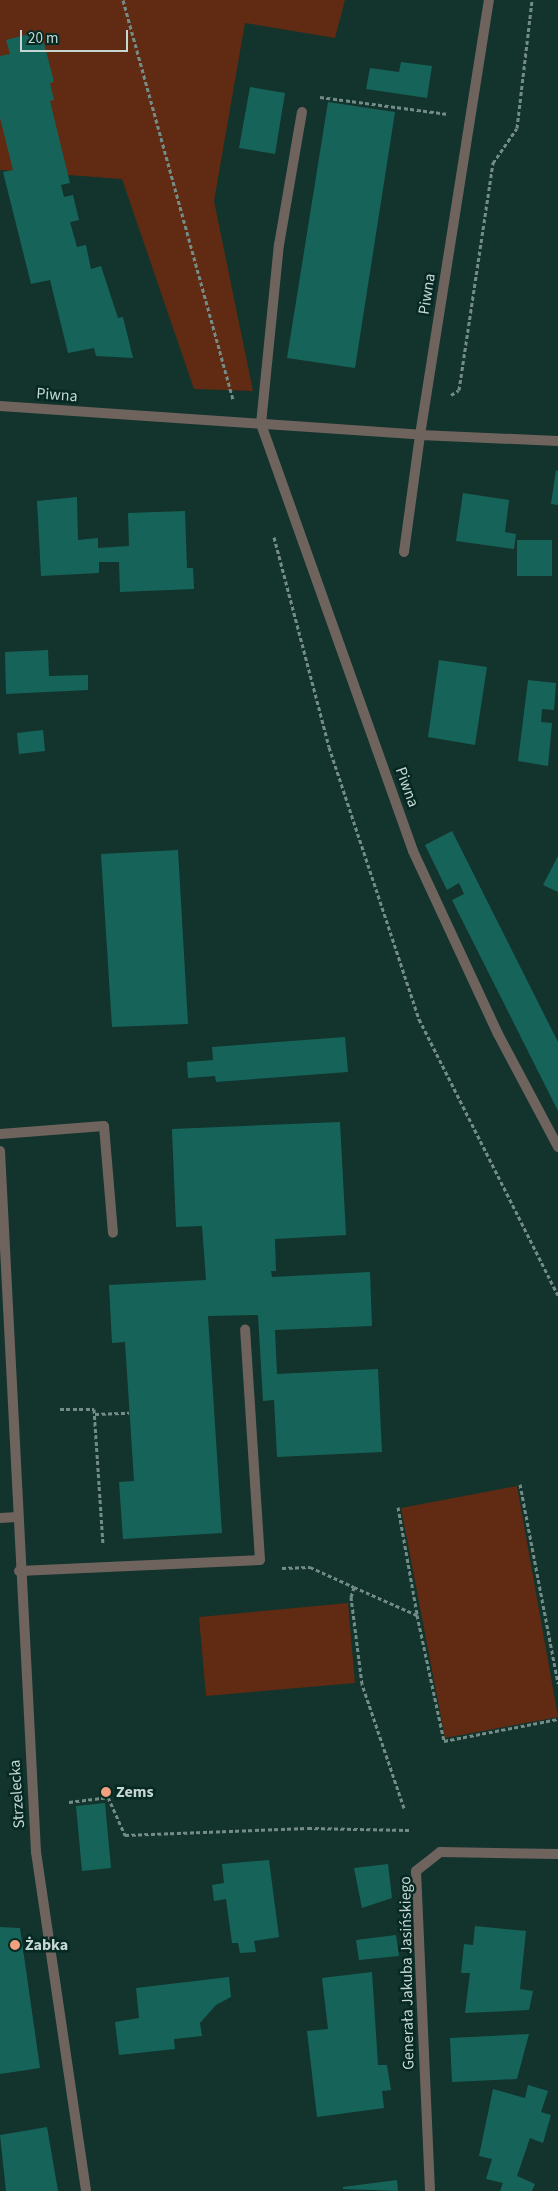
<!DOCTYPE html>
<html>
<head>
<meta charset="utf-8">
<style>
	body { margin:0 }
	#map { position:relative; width:558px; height:2191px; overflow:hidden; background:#13332d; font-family:"Source Sans 3",sans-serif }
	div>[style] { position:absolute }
	.green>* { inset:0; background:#602b12 }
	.building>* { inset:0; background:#166459 }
	.path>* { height:3px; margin-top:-1.5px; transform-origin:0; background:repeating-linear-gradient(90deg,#748c87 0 4px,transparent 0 6.5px) }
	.service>* { height:10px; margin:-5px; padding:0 5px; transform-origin:5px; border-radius:5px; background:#6f635e }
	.minor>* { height:10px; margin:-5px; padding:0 5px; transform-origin:5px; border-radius:5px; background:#6f635e }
	.tertiary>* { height:10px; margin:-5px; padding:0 5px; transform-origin:5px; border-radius:5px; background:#6f635e }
	.dots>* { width:14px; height:14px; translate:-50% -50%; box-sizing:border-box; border:2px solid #072923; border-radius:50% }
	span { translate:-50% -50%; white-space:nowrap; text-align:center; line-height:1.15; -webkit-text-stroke:5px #072923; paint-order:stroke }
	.street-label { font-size:16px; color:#c6d7d3 }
	.poi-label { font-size:16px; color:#c6d7d3; font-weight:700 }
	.left { translate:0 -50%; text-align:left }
	.scale { position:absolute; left:20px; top:30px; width:108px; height:22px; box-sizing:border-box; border:2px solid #c6d7d3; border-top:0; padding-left:6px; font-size:15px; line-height:18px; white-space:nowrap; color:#c6d7d3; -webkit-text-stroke:4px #072923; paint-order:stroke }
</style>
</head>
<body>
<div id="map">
	<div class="green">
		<i style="clip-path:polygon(0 0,345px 0,335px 38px,245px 23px,214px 201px,253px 391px,194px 389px,122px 179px,0 170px)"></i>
		<i style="clip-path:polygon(517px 1486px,558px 1717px,445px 1738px,401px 1508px)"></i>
		<i style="clip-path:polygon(348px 1603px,355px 1683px,206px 1696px,199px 1617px)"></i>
	</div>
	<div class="building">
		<i style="clip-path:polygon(41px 31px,54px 82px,50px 83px,54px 100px,50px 101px,70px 183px,61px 185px,64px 197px,73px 195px,79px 220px,70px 222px,77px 247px,86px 245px,91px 269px,101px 266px,118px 318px,123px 317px,133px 358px,96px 356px,94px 348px,68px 353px,50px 280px,31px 284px,3px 172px,13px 170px,0 118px,0 56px,10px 54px,6px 40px)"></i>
		<i style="clip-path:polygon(401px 62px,432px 66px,427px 98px,366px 89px,370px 68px,399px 72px)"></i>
		<i style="clip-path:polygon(250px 87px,285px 93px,275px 154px,239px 148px)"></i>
		<i style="clip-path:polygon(328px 102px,395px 112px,355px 368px,287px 358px)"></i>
		<i style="clip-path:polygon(556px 470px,558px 471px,558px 505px,551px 504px)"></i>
		<i style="clip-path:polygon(463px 493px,509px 500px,505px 532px,516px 534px,514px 549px,456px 541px)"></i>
		<i style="clip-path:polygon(77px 497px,78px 540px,98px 538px,98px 548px,129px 546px,128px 513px,185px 511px,187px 568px,193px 568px,194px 589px,120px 592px,119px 562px,99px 562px,99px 573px,41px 576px,37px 501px)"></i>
		<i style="clip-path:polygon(517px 540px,552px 540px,552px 576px,517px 576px)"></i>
		<i style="clip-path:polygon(48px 650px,49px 676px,88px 675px,88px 690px,6px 694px,5px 652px)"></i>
		<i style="clip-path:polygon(439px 660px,487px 667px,475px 745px,428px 737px)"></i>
		<i style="clip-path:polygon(528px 680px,556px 683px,554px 710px,542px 709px,541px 722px,552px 723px,548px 766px,518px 761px)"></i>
		<i style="clip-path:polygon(43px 730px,45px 751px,19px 754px,17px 733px)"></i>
		<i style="clip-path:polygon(452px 831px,558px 1042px,558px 1111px,452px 900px,464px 894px,459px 883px,447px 890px,425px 845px)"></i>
		<i style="clip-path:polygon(178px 850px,188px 1024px,112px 1027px,101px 854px)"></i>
		<i style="clip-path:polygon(558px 856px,558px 892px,543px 885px)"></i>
		<i style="clip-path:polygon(345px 1037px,348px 1072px,216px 1082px,215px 1076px,188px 1078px,187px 1062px,213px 1060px,212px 1047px)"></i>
		<i style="clip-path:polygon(340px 1122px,346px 1235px,275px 1239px,276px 1271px,271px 1271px,272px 1277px,370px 1272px,372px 1326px,275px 1330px,277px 1374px,378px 1369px,382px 1452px,277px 1457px,274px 1400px,263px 1401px,258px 1315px,208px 1316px,222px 1533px,123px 1539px,119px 1482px,134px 1481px,125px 1342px,112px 1343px,109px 1285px,206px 1280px,202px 1226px,176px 1227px,172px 1129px)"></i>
		<i style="clip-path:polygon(105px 1803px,111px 1868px,82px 1871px,76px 1806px)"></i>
		<i style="clip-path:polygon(269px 1860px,279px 1937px,254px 1941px,256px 1952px,240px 1953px,238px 1943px,232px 1943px,226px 1899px,214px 1901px,212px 1885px,224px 1883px,222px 1864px)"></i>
		<i style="clip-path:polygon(388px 1864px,392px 1898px,362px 1908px,354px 1868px)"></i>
		<i style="clip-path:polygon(475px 1926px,526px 1931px,520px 1989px,533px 1991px,529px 2010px,465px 2013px,470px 1973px,461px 1973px,464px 1944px,473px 1945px)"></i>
		<i style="clip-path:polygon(0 1927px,20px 1928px,40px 2068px,0 2074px)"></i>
		<i style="clip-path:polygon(396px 1935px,399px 1956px,359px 1960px,356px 1940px)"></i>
		<i style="clip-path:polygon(372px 1972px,378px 2065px,387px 2065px,391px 2090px,382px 2091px,384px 2108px,317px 2117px,307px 2031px,328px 2029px,322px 1978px)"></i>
		<i style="clip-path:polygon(229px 1977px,231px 1997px,216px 2005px,200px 2023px,202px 2036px,174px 2039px,175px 2049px,119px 2055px,115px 2022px,139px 2018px,136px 1988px)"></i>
		<i style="clip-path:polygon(529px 2034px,517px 2079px,452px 2082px,450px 2038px)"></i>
		<i style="clip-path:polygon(528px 2085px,548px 2091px,541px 2112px,551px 2115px,543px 2143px,530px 2138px,517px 2176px,535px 2184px,532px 2191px,500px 2191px,503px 2183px,486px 2179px,492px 2159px,479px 2156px,493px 2089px,525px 2098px)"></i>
		<i style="clip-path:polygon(47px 2127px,58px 2191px,6px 2191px,0 2135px)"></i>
		<i style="clip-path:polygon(397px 2180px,398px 2191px,343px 2189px,343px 2187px)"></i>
	</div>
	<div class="path">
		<i style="left:123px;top:0;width:415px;rotate:74.6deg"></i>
		<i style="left:320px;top:97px;width:129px;rotate:7.6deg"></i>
		<i style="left:451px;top:395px;width:9px;rotate:-32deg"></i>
		<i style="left:459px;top:390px;width:230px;rotate:-81.5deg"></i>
		<i style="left:493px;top:163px;width:42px;rotate:-55.6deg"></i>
		<i style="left:517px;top:128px;width:129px;rotate:-83.3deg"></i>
		<i style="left:274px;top:537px;width:217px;rotate:75.3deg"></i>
		<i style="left:329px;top:747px;width:287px;rotate:71.7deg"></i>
		<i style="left:419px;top:1019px;width:309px;rotate:63.3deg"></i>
		<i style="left:60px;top:1409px;width:34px"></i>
		<i style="left:94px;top:1409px;width:135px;rotate:86.2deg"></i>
		<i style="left:95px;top:1414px;width:34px;rotate:-2deg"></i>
		<i style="left:520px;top:1484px;width:203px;rotate:79.2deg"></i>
		<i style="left:398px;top:1507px;width:109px;rotate:79.9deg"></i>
		<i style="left:282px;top:1568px;width:28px;rotate:-2deg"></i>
		<i style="left:310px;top:1567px;width:48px;rotate:24.4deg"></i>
		<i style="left:69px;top:1802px;width:39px;rotate:-7deg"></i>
		<i style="left:108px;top:1797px;width:42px;rotate:65.9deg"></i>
		<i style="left:125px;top:1835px;width:183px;rotate:-2.2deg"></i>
		<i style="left:308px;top:1828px;width:101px;rotate:1.1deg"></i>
		<i style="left:404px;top:1808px;width:131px;rotate:-108.7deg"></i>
		<i style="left:362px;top:1684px;width:88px;rotate:-97.2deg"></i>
		<i style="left:351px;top:1597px;width:10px;rotate:-73deg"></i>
		<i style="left:354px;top:1587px;width:69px;rotate:24deg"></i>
		<i style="left:417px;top:1615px;width:129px;rotate:77.9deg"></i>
		<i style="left:444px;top:1741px;width:116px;rotate:-10.9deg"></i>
	</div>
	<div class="service">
		<i style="left:261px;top:424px;width:180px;rotate:-84.3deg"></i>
		<i style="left:279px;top:245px;width:135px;rotate:-80.2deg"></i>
		<i style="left:404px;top:552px;width:118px;rotate:-82.2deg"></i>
		<i style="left:420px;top:435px;width:138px;rotate:2.5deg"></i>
		<i style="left:0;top:1134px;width:104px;rotate:-4.4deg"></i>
		<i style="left:104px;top:1126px;width:107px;rotate:85.2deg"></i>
		<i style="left:0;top:1518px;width:17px;rotate:-3deg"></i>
		<i style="left:19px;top:1571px;width:241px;rotate:-2.6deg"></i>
		<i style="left:260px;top:1560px;width:231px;rotate:-93.7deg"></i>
	</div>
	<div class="minor">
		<i style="left:0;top:406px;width:421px;rotate:3.9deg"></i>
		<i style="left:420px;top:435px;width:440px;rotate:-81deg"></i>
		<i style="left:261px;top:424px;width:453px;rotate:70.4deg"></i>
		<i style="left:413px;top:851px;width:202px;rotate:65.1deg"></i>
		<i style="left:498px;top:1034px;width:128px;rotate:62deg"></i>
		<i style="left:430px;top:2191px;width:320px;rotate:-92.5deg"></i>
		<i style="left:416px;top:1871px;width:31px;rotate:-38deg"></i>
		<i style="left:440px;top:1852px;width:118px;rotate:1deg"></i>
	</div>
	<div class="tertiary">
		<i style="left:0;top:1151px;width:702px;rotate:87.06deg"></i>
		<i style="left:36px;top:1852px;width:343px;rotate:81.6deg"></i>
	</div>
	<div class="dots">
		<i style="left:106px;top:1792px;background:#f2a17e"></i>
		<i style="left:15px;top:1945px;background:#f2a17e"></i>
	</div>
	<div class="street-label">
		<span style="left:427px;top:294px;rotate:-81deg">Piwna</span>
		<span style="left:57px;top:395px;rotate:4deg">Piwna</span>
		<span style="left:407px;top:787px;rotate:70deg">Piwna</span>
		<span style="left:17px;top:1794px;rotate:-94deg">Strzelecka</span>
		<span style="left:407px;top:1973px;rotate:-91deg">Generała Jakuba Jasińskiego</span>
	</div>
	<div class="poi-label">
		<span class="left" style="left:116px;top:1792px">Zems</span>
		<span class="left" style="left:25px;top:1945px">Żabka</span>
	</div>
	<div class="scale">20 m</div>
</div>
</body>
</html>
